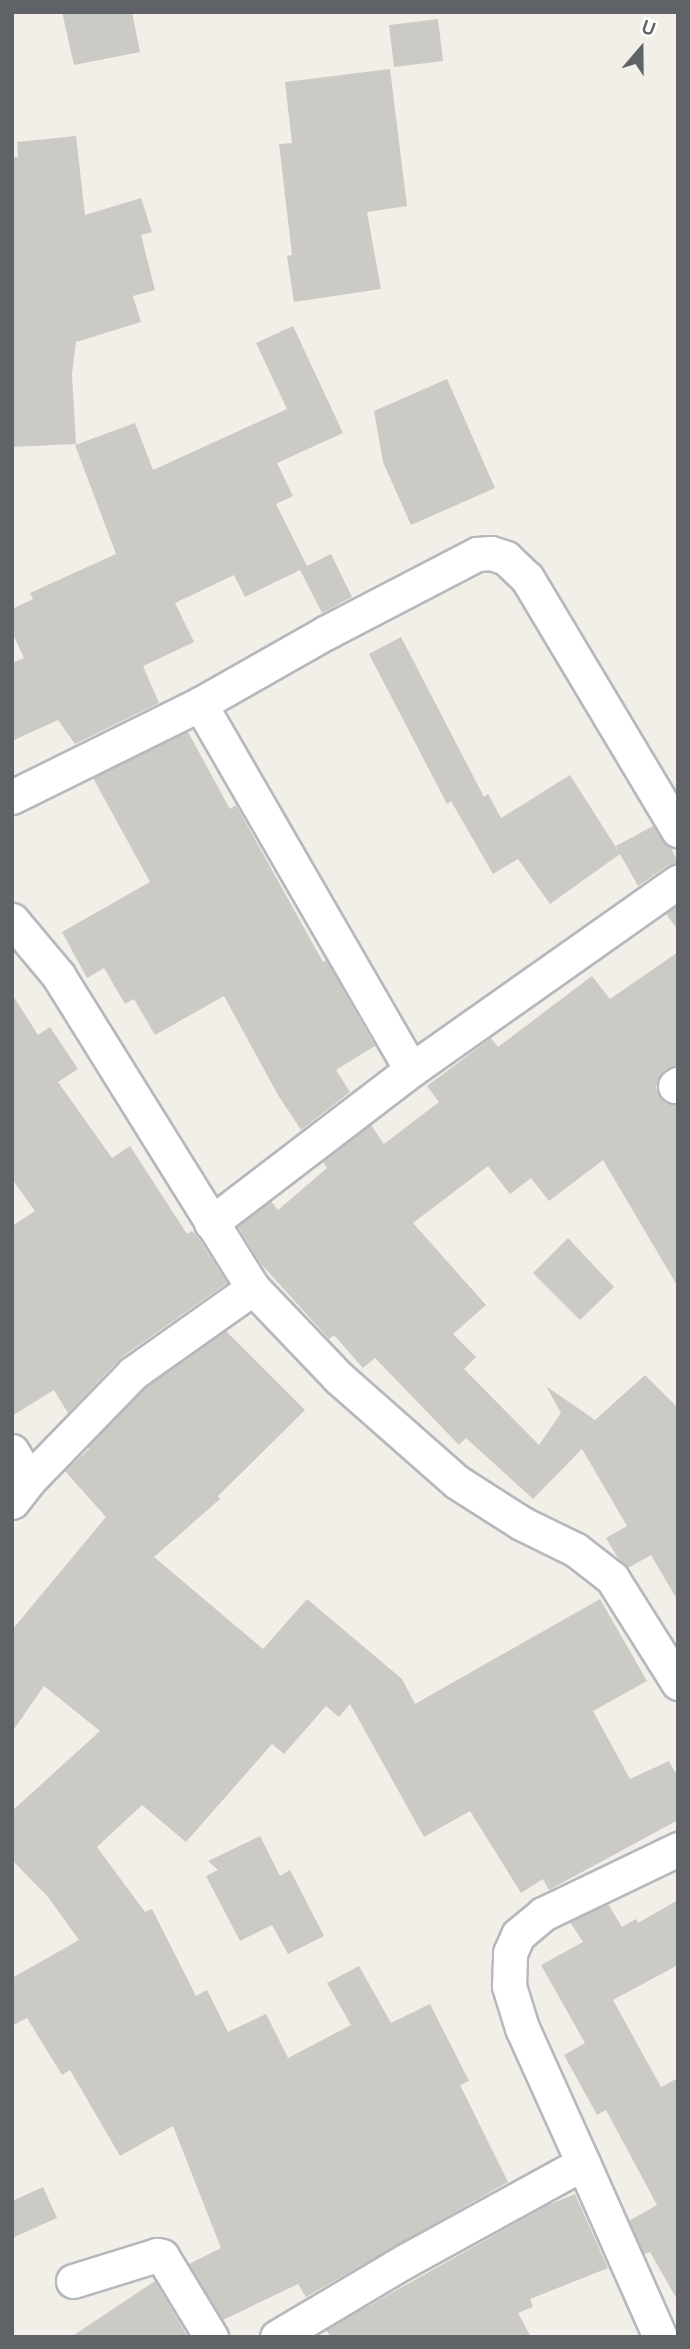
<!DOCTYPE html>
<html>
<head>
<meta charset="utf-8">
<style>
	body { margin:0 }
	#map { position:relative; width:690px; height:2349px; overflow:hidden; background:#f1efe8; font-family:Overpass,sans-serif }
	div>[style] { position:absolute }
	.building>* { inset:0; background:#cccac5 }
	.roads { filter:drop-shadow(2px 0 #b5b8bc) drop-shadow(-2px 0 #b5b8bc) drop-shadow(0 2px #b5b8bc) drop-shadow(0 -2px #b5b8bc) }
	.street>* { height:33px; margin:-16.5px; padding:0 16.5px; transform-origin:16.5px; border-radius:16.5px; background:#fff }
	span { translate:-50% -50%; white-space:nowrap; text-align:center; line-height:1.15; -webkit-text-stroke:5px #fff; paint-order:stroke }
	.frame { position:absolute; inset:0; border:14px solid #5f6368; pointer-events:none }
	.north { position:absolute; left:606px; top:14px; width:70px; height:70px; -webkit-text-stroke:5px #fff; paint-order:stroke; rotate:20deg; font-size:19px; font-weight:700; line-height:28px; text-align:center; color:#5f6368 }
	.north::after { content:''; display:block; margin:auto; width:24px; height:32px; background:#5f6368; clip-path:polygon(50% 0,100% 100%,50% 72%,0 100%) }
</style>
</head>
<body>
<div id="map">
	<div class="building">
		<i style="clip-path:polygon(62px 12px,132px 12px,140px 52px,74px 65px)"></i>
		<i style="clip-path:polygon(438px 19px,443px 61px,394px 67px,389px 25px)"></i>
		<i style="clip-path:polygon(390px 69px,407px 206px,367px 212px,381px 289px,294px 302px,287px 256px,292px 255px,279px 144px,292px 143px,285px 82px)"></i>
		<i style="clip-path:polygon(76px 136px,85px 215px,141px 198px,152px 232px,141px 235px,155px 290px,133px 296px,141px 322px,76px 342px,72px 374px,76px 444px,12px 447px,12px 157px,18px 157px,17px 142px)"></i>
		<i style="clip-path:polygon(293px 326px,343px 433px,277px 463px,293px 496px,276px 504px,307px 566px,331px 554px,352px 597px,322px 613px,300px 570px,245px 597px,234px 575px,175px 603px,194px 642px,143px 666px,159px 703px,75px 744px,58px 720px,12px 741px,12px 663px,24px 658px,12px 632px,12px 609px,33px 599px,30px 593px,116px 554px,75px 445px,135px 423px,153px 470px,287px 409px,256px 343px)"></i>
		<i style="clip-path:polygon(447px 379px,495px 488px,411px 525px,383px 462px,374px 411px)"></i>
		<i style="clip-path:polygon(401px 637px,484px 797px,488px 794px,501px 818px,570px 775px,619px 852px,616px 846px,653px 826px,662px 840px,671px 848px,678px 863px,667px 866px,638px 886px,620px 854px,550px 904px,518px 859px,493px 874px,451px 801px,447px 804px,369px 654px)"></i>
		<i style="clip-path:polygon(188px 732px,230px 809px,236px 805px,323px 962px,326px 960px,375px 1046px,336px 1070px,350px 1092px,301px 1130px,278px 1095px,224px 996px,155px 1035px,134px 999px,125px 1004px,104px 968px,87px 978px,62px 932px,150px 882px,93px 778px)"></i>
		<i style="clip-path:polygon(678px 906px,678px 930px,666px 914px)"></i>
		<i style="clip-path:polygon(678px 952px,678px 1065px,664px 1070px,656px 1087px,659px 1096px,666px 1103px,678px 1105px,678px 1287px,603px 1160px,549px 1201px,531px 1178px,510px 1194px,488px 1166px,413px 1223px,486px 1305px,453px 1334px,476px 1357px,464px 1369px,539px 1445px,561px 1413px,546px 1386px,595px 1420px,645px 1375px,678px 1408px,678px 1601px,651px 1555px,628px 1568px,618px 1558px,606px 1538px,627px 1526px,582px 1449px,533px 1499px,466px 1438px,459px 1445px,375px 1358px,363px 1368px,334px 1335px,329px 1339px,261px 1264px,238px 1227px,271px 1201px,278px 1210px,327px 1168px,323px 1162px,371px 1125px,384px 1144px,439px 1102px,427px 1086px,491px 1038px,498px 1047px,592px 976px,610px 999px)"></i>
		<i style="clip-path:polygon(12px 994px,38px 1035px,50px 1027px,78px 1069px,58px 1082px,112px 1158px,130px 1146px,187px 1234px,192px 1231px,200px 1240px,227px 1283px,122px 1357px,68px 1413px,54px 1390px,12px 1416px,12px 1226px,35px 1211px,12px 1179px)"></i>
		<i style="clip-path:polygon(568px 1238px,614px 1287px,580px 1320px,533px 1273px)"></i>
		<i style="clip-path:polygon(226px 1331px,305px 1410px,218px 1496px,220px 1499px,154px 1557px,263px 1649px,307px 1599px,402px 1679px,415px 1704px,600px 1599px,647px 1681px,593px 1711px,630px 1779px,669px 1761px,678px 1777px,678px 1820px,549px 1890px,543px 1879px,521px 1893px,470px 1811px,424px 1837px,350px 1704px,339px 1717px,326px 1706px,284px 1754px,272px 1744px,186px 1842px,142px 1805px,97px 1847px,145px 1912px,152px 1909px,196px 1996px,207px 1990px,228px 2032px,266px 2014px,288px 2058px,351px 2025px,327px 1983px,359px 1966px,391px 2023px,430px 2004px,469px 2081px,460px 2085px,508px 2182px,306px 2297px,298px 2284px,223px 2320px,189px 2264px,221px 2248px,173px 2126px,120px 2156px,70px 2070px,62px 2075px,27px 2018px,12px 2026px,12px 1978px,79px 1940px,48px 1897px,12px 1860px,12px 1811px,100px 1731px,44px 1686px,12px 1732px,12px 1630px,106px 1517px,65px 1471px,89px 1449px,88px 1447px,146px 1388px)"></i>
		<i style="clip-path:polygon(260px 1836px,280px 1876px,290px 1870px,324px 1936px,288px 1954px,272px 1925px,240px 1941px,206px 1876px,218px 1870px,208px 1861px)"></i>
		<i style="clip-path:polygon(678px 1900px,678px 1965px,613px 2000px,661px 2087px,678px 2078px,678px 2301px,650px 2252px,644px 2254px,629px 2221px,657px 2205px,606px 2110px,597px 2115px,564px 2055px,585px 2043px,541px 1965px,583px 1942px,570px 1922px,608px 1904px,622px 1927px,636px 1919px,638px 1923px)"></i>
		<i style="clip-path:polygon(43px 2187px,57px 2218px,12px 2238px,12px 2201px)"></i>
		<i style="clip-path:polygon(575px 2194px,608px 2268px,530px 2299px,533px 2307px,518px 2313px,531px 2337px,331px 2337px,326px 2330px,546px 2206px)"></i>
		<i style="clip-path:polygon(155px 2281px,188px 2337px,71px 2337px)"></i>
	</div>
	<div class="roads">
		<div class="street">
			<i style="left:200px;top:704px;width:422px;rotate:60deg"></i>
			<i style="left:12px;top:797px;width:210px;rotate:-26.3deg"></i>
			<i style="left:200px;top:704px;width:144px;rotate:-29.6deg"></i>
			<i style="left:325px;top:633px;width:171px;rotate:-27.5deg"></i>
			<i style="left:477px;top:554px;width:14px;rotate:-4deg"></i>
			<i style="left:491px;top:553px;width:16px;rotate:18deg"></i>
			<i style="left:506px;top:558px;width:29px;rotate:44deg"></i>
			<i style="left:527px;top:578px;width:294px;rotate:59.1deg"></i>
			<i style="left:12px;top:920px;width:72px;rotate:50.1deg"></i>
			<i style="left:58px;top:975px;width:369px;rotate:58.1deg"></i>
			<i style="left:253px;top:1288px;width:124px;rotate:46.3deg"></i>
			<i style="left:339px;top:1378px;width:157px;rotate:41.4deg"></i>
			<i style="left:457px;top:1482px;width:76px;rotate:32.6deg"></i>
			<i style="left:521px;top:1523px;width:61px;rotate:26.1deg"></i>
			<i style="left:576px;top:1550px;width:46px;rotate:37.9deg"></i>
			<i style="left:612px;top:1578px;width:124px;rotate:57.8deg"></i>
			<i style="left:675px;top:1086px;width:4px;rotate:-34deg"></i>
			<i style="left:211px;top:1223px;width:252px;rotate:-37.4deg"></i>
			<i style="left:411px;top:1070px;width:327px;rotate:-35.2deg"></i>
			<i style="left:12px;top:1451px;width:34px;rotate:60deg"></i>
			<i style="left:12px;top:1502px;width:28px;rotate:-52deg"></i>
			<i style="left:29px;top:1480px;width:149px;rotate:-45.8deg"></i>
			<i style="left:133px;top:1373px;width:147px;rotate:-35.3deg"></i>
			<i style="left:583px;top:2163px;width:148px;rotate:-114.3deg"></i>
			<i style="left:522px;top:2028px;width:44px;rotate:-107.2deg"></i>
			<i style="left:509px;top:1986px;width:33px;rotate:-88deg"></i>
			<i style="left:510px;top:1953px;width:20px;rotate:-66deg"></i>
			<i style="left:518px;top:1935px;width:33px;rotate:-40deg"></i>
			<i style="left:543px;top:1914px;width:150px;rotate:-25.7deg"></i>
			<i style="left:73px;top:2281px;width:88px;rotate:-17.2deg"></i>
			<i style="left:157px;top:2255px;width:5px;rotate:11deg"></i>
			<i style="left:162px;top:2256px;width:95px;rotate:58.8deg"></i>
			<i style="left:277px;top:2337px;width:149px;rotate:-30.7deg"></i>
			<i style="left:405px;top:2261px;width:203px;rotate:-28.8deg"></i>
			<i style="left:583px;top:2163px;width:190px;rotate:66.1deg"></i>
		</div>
	</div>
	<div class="frame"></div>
	<div class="north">U</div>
</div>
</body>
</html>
